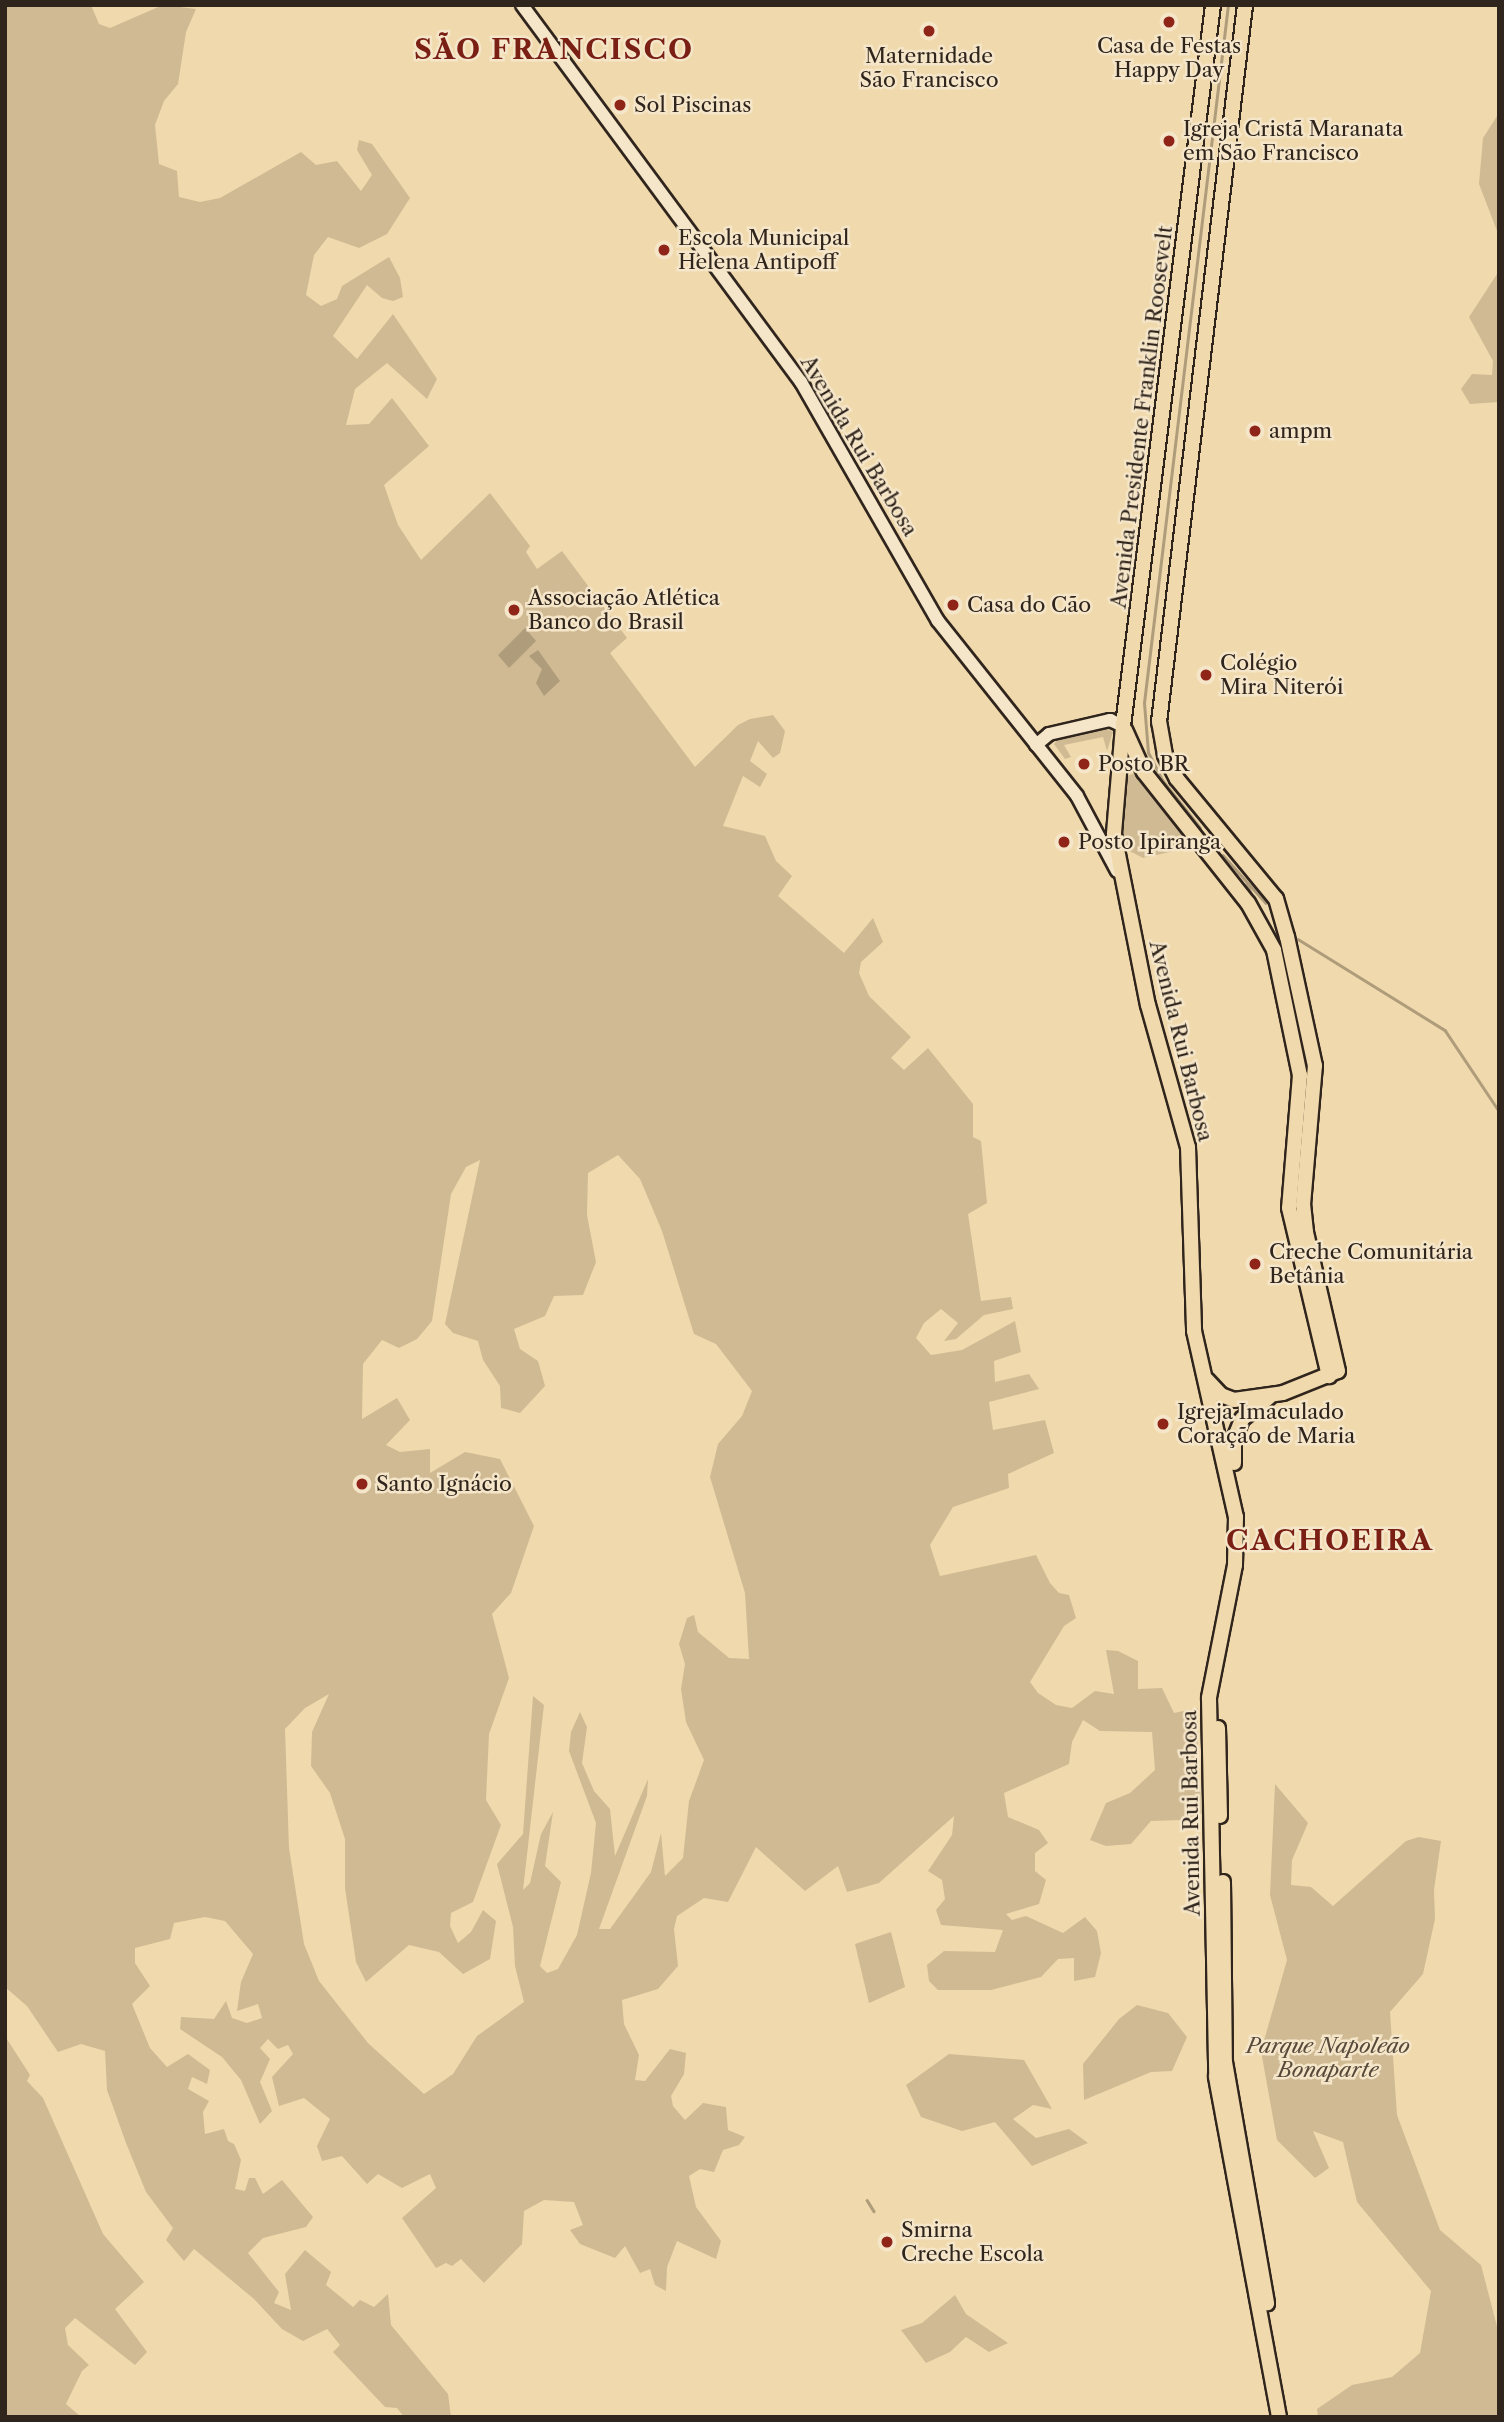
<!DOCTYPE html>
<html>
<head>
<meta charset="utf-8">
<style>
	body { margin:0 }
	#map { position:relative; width:1504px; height:2422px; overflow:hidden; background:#f0d9ac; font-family:"Libre Caslon Text",serif }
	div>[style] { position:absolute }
	.green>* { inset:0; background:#cfba94 }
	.water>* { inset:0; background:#af9c7b }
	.stream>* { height:2.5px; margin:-1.25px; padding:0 1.25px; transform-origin:1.25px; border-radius:1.25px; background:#af9c7b }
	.roads { filter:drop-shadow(2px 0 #30251d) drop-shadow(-2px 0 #30251d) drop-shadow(0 2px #30251d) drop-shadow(0 -2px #30251d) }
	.secondary>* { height:12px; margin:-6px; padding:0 6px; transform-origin:6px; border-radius:6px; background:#f5e6c9 }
	.primary>* { height:14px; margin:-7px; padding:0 7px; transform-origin:7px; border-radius:7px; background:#f0d9ac }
	.dots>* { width:19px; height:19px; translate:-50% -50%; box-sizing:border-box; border:4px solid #f5e6c9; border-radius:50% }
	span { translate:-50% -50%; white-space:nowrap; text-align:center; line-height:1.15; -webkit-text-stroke:5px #f5e6c9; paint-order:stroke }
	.poi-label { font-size:21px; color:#30251d }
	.left { translate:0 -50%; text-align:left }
	.street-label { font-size:21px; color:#30251d }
	.park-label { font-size:21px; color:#584a3b; font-style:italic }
	.district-label { font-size:28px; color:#7a1f14; font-weight:700; letter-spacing:2px }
	.frame { position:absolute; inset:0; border:7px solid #30251d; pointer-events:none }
</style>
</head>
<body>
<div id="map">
	<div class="green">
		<i style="clip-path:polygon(evenodd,5px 5px,91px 5px,99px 24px,110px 28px,163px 5px,196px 9px,186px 32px,178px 84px,164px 101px,155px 125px,159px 164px,177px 171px,179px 197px,200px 202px,220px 198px,301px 152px,316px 165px,337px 161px,361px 191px,372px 175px,357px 150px,359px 140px,372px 144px,410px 198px,387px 234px,359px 248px,328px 237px,314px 255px,306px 295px,321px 306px,337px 299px,342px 286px,389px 257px,400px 278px,403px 297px,393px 301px,382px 298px,367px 285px,333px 336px,357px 359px,393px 314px,437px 379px,427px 399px,387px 363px,355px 389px,346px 425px,369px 424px,392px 398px,429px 446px,384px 485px,398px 525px,421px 560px,490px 493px,530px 546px,526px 552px,537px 569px,562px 551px,627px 638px,610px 653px,695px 767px,738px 725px,750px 719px,773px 715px,785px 731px,780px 753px,773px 758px,758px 741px,750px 761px,767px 774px,760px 787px,743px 776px,723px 826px,765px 836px,776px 861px,792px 876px,778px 896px,844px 953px,873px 918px,883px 942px,861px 962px,859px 973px,869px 996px,911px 1037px,891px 1058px,904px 1070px,928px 1048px,973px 1104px,973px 1137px,981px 1141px,987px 1203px,968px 1214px,981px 1301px,1011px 1297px,1013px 1309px,984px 1315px,956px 1339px,944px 1341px,958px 1323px,941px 1309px,924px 1323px,916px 1338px,931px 1355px,962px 1350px,1015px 1321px,1021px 1352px,994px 1361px,995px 1382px,1029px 1374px,1039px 1389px,989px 1402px,993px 1430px,1045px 1420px,1054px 1453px,1008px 1474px,1009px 1488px,953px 1507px,930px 1545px,940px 1576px,1036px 1555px,1050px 1583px,1059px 1593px,1069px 1595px,1076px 1618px,1064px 1626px,1030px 1682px,1038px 1693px,1056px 1705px,1072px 1708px,1095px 1691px,1114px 1694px,1106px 1650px,1118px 1651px,1138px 1661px,1138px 1689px,1162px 1688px,1174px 1713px,1198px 1708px,1198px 1778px,1204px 1813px,1181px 1820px,1151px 1821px,1131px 1844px,1106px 1846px,1090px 1840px,1106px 1803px,1130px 1793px,1155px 1770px,1152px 1732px,1100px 1731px,1083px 1720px,1072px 1742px,1069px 1764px,1004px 1793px,1008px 1817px,1039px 1830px,1048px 1843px,1035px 1853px,1035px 1871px,1046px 1880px,1039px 1904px,1006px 1914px,1012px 1920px,1026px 1916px,1063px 1933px,1085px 1917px,1097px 1931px,1101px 1953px,1095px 1977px,1074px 1981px,1074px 1958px,1058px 1959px,1041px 1977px,991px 1990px,938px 1990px,929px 1981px,927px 1965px,944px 1951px,995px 1952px,1003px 1930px,941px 1925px,936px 1910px,945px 1899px,942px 1880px,928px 1871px,952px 1835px,954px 1816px,879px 1883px,847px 1892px,838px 1866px,805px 1891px,756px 1847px,728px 1902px,704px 1898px,677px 1916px,674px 1929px,678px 1966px,658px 1989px,622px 2000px,624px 2024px,639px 2055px,635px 2080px,645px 2081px,670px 2049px,686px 2053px,684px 2074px,671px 2096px,673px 2106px,685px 2120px,703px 2103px,726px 2107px,728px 2130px,745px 2137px,739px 2145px,723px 2150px,714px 2172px,700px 2169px,689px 2176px,696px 2207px,721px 2241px,716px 2259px,677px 2241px,667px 2267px,666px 2291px,655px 2285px,650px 2269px,640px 2273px,625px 2246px,615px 2258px,580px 2244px,570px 2230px,583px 2225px,574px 2202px,544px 2200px,524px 2211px,522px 2244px,484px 2283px,461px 2259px,452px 2266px,446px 2263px,436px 2268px,402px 2218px,436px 2188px,430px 2174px,402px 2188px,378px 2174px,367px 2184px,342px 2156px,322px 2161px,317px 2146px,330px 2119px,304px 2098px,279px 2106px,272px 2077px,293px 2054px,288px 2045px,278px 2049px,268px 2039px,260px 2048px,270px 2059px,260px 2082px,272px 2111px,260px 2124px,241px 2080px,222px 2057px,180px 2029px,181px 2017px,214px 2019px,226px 2001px,232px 2018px,247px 2023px,262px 2018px,258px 2004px,237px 2011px,241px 1982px,253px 1954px,225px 1921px,205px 1917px,174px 1923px,170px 1939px,135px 1948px,135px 1963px,150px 1986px,132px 2004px,150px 2048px,167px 2067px,188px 2054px,210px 2070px,207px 2084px,192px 2077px,188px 2089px,209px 2101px,203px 2112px,205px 2134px,224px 2129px,228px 2141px,234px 2144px,241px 2160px,235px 2189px,245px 2191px,249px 2178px,255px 2178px,263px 2194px,282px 2180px,313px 2217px,306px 2227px,263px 2238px,248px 2253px,279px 2292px,274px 2303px,291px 2310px,285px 2274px,305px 2250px,331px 2272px,326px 2285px,353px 2307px,360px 2300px,374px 2307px,388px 2294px,391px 2325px,448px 2394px,451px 2417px,404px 2417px,397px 2408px,385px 2407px,333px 2352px,340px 2345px,327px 2329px,303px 2341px,282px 2329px,254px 2299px,194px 2249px,184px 2261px,166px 2240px,173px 2228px,146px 2192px,126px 2143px,107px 2090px,105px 2051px,81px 2044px,58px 2052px,27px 2006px,5px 1987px,5px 5px,618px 1155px,640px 1179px,662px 1231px,694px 1334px,716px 1344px,752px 1391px,742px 1416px,718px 1444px,710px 1477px,745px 1593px,749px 1659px,729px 1658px,698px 1632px,694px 1615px,687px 1618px,679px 1644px,685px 1664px,681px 1689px,686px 1722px,704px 1760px,689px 1801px,683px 1858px,665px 1876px,661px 1833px,651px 1872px,610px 1929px,599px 1929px,647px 1796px,648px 1779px,615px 1856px,610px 1809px,594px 1791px,582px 1763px,587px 1727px,580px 1712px,571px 1732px,569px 1751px,596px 1823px,591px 1873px,577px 1935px,558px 1969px,547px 1973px,540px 1966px,561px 1882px,545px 1866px,553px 1812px,541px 1834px,530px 1883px,523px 1890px,544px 1705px,533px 1696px,523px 1834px,497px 1864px,513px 1927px,515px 1966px,524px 2002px,477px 2036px,453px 2074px,424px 2094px,368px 2043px,319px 1981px,304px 1944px,289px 1848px,285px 1729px,305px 1708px,329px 1694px,312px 1732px,311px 1766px,330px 1793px,345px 1839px,345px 1888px,356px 1962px,366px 1982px,409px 1945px,439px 1952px,463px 1974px,490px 1959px,496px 1921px,483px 1910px,471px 1932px,458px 1943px,450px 1926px,451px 1913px,473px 1902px,501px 1825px,486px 1800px,489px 1734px,509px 1678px,492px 1614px,511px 1593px,534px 1526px,500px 1459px,465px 1452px,430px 1473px,430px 1449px,400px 1452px,386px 1445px,410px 1420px,397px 1398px,362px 1419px,363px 1364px,382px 1340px,399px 1348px,417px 1339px,432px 1321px,451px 1194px,466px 1167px,480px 1160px,445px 1324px,453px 1333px,478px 1341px,483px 1360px,500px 1386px,501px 1408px,520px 1413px,545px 1386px,538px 1361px,520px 1349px,514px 1329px,545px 1316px,554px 1296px,583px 1295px,596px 1262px,587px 1215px,588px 1173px,618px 1155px)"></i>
		<i style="clip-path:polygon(1499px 113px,1499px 236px,1479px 184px,1483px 138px)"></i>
		<i style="clip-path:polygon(1499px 271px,1499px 402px,1470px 404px,1461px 389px,1472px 374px,1492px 375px,1493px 361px,1469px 317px)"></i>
		<i style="clip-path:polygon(1105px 728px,1113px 732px,1107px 751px,1103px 737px,1064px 745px,1071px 757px,1065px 759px,1054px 744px,1059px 738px)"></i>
		<i style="clip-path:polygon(1135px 773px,1188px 836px,1183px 849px,1143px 858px,1122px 847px,1119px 825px,1124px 777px)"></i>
		<i style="clip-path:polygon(1275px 1784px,1308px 1823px,1292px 1860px,1291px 1885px,1311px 1887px,1333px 1906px,1406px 1841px,1419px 1837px,1441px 1841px,1434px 1890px,1435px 1919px,1423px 1974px,1390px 2012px,1397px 2115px,1440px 2230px,1481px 2265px,1499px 2334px,1499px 2417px,1318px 2417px,1317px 2409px,1352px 2385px,1392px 2377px,1420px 2353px,1431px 2291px,1357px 2202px,1343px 2142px,1313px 2131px,1329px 2168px,1315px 2178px,1277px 2140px,1261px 2051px,1287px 1960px,1270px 1895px)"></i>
		<i style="clip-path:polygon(891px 1932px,905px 1987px,869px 2003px,855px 1944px)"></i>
		<i style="clip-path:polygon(1137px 2005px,1168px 2013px,1187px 2037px,1172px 2071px,1151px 2072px,1084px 2100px,1083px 2064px,1119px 2019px)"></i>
		<i style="clip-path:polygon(5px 2036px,30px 2075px,27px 2081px,43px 2098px,103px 2234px,144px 2282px,115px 2309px,147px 2352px,135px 2365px,75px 2318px,65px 2328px,68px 2345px,89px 2365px,82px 2371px,66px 2404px,81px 2417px,5px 2417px)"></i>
		<i style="clip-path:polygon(949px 2054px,1024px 2060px,1052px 2109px,1033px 2105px,1013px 2119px,1036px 2138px,1069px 2129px,1088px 2143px,1032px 2166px,995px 2122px,962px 2131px,921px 2117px,906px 2085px)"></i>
		<i style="clip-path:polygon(955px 2295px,966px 2314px,1008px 2343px,989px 2352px,966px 2337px,950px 2352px,926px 2363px,901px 2330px,922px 2323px)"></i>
	</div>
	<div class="water">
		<i style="clip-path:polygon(525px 628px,536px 641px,509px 668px,498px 655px)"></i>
		<i style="clip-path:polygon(538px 650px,560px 681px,544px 696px,536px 683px,542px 669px,529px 656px)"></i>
	</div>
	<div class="stream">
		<i style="left:1200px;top:828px;width:61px;rotate:-128.4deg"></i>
		<i style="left:1162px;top:780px;width:30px;rotate:-117deg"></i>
		<i style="left:1148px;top:753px;width:50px;rotate:-94.6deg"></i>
		<i style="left:1144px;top:703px;width:703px;rotate:-83.14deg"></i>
		<i style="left:1223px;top:855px;width:64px;rotate:48.1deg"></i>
		<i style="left:1247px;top:883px;width:18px;rotate:68deg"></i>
		<i style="left:1298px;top:939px;width:173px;rotate:31.8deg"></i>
		<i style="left:1445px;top:1030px;width:97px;rotate:56.3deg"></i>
		<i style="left:867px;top:2200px;width:13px;rotate:58deg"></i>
	</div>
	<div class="roads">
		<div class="secondary">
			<i style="left:522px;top:5px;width:469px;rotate:53.5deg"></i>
			<i style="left:801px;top:382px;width:275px;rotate:60.2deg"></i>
			<i style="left:938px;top:621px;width:223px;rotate:51.5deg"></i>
			<i style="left:1077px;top:796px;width:85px;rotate:61.9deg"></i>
			<i style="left:1036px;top:745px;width:17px;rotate:-40deg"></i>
			<i style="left:1049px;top:734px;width:63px;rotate:-12.9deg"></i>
			<i style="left:1110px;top:720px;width:14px;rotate:25deg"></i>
		</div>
		<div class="primary">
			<i style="left:1213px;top:5px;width:727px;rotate:97.12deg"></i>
			<i style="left:1123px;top:726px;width:108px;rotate:94.8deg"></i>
			<i style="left:1114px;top:834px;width:174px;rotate:78.8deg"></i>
			<i style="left:1148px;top:1005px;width:148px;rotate:74.3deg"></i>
			<i style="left:1188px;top:1147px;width:184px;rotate:88.1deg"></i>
			<i style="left:1194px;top:1331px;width:191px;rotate:77.3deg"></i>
			<i style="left:1236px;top:1517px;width:48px;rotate:91.2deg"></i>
			<i style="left:1235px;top:1565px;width:136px;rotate:101.1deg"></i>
			<i style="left:1209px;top:1698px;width:379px;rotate:88.9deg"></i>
			<i style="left:1216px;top:2077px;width:346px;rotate:79.5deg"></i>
			<i style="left:1125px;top:730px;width:46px;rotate:65.7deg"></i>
			<i style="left:1144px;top:772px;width:167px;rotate:51.6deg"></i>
			<i style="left:1248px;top:903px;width:54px;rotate:61deg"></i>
			<i style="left:1274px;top:950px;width:128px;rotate:78.3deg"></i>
			<i style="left:1300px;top:1075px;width:133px;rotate:94.7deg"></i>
			<i style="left:1289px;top:1208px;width:173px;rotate:76.6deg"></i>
			<i style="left:1207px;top:1380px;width:21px;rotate:47deg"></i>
			<i style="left:1221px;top:1395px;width:14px;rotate:21deg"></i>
			<i style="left:1234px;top:1400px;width:49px;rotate:-8.1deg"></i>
			<i style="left:1283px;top:1393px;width:59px;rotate:-21.8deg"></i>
			<i style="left:1338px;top:1371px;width:143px;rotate:-103deg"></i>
			<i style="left:1306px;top:1232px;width:27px;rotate:-96deg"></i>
			<i style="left:1303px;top:1205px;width:140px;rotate:-85.1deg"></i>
			<i style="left:1315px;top:1066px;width:132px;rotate:-102.2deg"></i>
			<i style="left:1287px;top:937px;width:40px;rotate:-106deg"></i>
			<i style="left:1276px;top:899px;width:156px;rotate:-129.5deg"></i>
			<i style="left:1177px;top:779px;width:27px;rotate:-117deg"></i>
			<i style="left:1165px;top:755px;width:34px;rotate:-100deg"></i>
			<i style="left:1159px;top:722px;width:722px;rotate:-83.16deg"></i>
			<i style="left:1234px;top:1463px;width:24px;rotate:-90deg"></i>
			<i style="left:1234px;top:1439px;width:22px;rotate:-68deg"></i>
			<i style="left:1242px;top:1419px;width:35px;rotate:-39deg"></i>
			<i style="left:1218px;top:1728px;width:88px;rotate:88.7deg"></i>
			<i style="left:1223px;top:1882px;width:180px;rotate:89.4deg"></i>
			<i style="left:1225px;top:2062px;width:245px;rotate:80.1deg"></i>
		</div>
	</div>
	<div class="dots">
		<i style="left:1169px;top:22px;background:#8f2418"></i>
		<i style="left:929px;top:31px;background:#8f2418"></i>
		<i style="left:620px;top:105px;background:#8f2418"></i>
		<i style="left:1169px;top:141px;background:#8f2418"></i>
		<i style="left:664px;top:250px;background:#8f2418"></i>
		<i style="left:1255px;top:431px;background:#8f2418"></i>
		<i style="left:953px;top:605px;background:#8f2418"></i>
		<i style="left:514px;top:610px;background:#8f2418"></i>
		<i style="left:1206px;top:675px;background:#8f2418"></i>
		<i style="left:1084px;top:764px;background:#8f2418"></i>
		<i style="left:1064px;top:842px;background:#8f2418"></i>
		<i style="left:1255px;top:1264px;background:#8f2418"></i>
		<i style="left:1163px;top:1424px;background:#8f2418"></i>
		<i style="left:362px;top:1484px;background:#8f2418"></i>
		<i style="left:887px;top:2242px;background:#8f2418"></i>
	</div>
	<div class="poi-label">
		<span style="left:1169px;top:58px">Casa de Festas<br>Happy Day</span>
		<span style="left:929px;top:68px">Maternidade<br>São Francisco</span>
		<span class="left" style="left:634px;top:105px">Sol Piscinas</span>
		<span class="left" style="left:1183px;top:141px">Igreja Cristã Maranata<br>em São Francisco</span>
		<span class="left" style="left:678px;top:250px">Escola Municipal<br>Helena Antipoff</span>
		<span class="left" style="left:1269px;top:431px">ampm</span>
		<span class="left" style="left:528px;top:610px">Associação Atlética<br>Banco do Brasil</span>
		<span class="left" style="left:967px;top:605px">Casa do Cão</span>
		<span class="left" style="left:1220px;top:675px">Colégio<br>Mira Niterói</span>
		<span class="left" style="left:1098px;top:764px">Posto BR</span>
		<span class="left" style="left:1078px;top:842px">Posto Ipiranga</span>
		<span class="left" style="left:1269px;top:1264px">Creche Comunitária<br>Betânia</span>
		<span class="left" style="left:1177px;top:1424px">Igreja Imaculado<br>Coração de Maria</span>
		<span class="left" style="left:376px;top:1484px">Santo Ignácio</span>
		<span class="left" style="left:901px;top:2242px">Smirna<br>Creche Escola</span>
	</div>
	<div class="street-label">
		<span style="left:1142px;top:417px;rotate:-83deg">Avenida Presidente Franklin Roosevelt</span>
		<span style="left:859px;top:446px;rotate:59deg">Avenida Rui Barbosa</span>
		<span style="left:1181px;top:1041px;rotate:76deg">Avenida Rui Barbosa</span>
		<span style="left:1191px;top:1813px;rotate:-91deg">Avenida Rui Barbosa</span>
	</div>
	<div class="park-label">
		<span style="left:1328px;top:2058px">Parque Napoleão<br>Bonaparte</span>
	</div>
	<div class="district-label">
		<span style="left:554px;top:49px">SÃO FRANCISCO</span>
		<span style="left:1330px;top:1540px">CACHOEIRA</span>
	</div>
	<div class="frame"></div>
</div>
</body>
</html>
